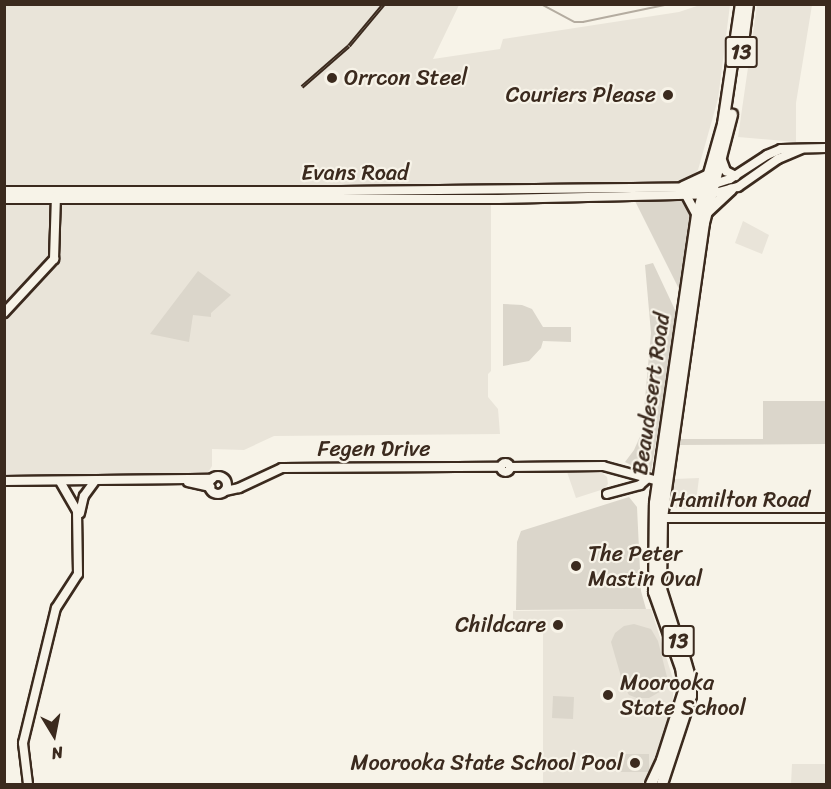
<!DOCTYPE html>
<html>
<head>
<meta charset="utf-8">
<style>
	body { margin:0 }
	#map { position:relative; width:831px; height:789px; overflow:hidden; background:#f7f3e8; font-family:Sriracha,sans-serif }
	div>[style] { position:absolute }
	.built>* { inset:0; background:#e9e4d9 }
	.green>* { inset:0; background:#dbd6cb }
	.stream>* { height:1.5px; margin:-0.75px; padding:0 0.75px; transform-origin:0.75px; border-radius:0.75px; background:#b4aca0 }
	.roads { filter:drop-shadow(2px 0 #3b2a1e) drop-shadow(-2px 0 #3b2a1e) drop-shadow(0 2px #3b2a1e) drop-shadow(0 -2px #3b2a1e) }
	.secondary>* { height:8px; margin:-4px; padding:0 4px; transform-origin:4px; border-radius:4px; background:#f7f3e8 }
	.secondary>.ring { margin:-4px; padding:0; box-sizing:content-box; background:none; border:8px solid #f7f3e8; border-radius:50% }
	.highway>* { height:10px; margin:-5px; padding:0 5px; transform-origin:5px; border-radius:5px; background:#f7f3e8 }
	.rail>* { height:4px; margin-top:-2px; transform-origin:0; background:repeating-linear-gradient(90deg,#f7f3e8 0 4.5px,#3b2a1e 0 9px); box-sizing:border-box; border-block:2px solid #3b2a1e }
	.dots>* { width:16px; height:16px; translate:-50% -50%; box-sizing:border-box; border:3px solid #f7f3e8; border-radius:50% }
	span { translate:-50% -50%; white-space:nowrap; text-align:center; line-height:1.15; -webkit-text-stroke:4.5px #f7f3e8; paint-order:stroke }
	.shield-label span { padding:2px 4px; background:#f7f3e8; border:2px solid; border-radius:4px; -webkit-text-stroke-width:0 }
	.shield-label { font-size:21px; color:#3b2a1e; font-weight:700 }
	.poi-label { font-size:22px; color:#3b2a1e }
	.left { translate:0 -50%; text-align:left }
	.right { translate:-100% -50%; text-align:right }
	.street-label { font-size:22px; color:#3b2a1e }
	.frame { position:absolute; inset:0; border:6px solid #3b2a1e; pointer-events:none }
	.north { position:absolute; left:24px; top:705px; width:60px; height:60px; -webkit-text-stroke:4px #f7f3e8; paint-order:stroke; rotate:170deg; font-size:16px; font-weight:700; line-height:24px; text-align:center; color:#3b2a1e }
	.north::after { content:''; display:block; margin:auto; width:21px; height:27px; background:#3b2a1e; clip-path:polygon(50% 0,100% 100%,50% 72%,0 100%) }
</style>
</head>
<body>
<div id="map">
	<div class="built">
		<i style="clip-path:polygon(4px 5px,459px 5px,433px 59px,500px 49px,503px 39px,679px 12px,700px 5px,730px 5px,718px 99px,698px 170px,693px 175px,679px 182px,491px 183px,491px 371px,488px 374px,488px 397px,498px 409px,500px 434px,274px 436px,244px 450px,212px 449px,212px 466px,207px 474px,5px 475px)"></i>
		<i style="clip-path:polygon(757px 5px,812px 5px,796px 103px,796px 142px,738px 137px)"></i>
		<i style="clip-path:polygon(743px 221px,769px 235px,762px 254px,735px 243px)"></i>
		<i style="clip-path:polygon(567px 472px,601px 472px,607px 477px,608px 484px,604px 489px,576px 498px)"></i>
		<i style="clip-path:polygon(699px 478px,695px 510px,676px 508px,672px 498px,674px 479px)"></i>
		<i style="clip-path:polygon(651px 609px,674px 682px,672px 708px,649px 775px,642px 784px,543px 784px,543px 623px,513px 623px,513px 611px)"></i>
		<i style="clip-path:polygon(792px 764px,826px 764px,826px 784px,791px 784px)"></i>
	</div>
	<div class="green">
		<i style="clip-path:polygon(635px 201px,682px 201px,692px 216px,679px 289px)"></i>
		<i style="clip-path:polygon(653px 263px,676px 312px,676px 325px,651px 471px,649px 474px,625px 462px,634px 450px,642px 432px,651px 333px,645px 265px)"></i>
		<i style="clip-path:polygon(198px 271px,231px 295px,211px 313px,211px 317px,193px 315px,189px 342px,150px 334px)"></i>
		<i style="clip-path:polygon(503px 304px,522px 305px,532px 309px,543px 327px,571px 327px,571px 342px,543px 341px,541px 348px,529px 361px,503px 366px)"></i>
		<i style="clip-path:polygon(763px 401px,826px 401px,826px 444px,679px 445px,680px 439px,763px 439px)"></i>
		<i style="clip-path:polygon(629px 497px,637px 507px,641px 591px,646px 609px,516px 610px,517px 542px,521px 531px)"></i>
		<i style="clip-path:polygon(634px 624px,651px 629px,658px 641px,667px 677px,663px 690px,649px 698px,637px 698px,629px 695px,624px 687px,611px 642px,615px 633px,624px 626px)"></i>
		<i style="clip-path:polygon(553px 696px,574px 697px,573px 719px,552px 718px)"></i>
		<i style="clip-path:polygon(620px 754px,649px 754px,649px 772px,620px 772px)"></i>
	</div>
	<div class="stream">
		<i style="left:541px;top:4px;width:38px;rotate:28deg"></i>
		<i style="left:575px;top:22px;width:8px"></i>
		<i style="left:583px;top:22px;width:88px;rotate:-11.8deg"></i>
	</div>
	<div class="roads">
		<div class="secondary">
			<i style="left:722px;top:160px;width:12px;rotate:70deg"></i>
			<i style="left:726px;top:171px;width:11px;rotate:27deg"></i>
			<i style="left:4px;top:191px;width:337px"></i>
			<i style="left:341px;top:191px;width:364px;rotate:-0.6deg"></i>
			<i style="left:705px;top:187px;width:26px;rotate:-18deg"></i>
			<i style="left:730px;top:179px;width:44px;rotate:-33deg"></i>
			<i style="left:767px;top:155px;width:15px;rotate:-23deg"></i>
			<i style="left:781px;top:149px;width:45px;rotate:-1.3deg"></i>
			<i style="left:686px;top:195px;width:24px;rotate:62deg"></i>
			<i style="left:4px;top:199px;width:494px"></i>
			<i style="left:498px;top:199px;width:213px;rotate:-1.3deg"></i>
			<i style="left:711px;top:194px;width:28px;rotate:-15deg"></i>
			<i style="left:738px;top:187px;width:49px;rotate:-35deg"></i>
			<i style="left:778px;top:159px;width:25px;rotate:-23deg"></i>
			<i style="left:4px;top:313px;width:74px;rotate:-47.2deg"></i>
			<i style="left:54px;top:259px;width:63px;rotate:-88.2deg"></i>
			<i class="ring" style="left:500.5px;top:462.5px;width:1px;height:1px"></i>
			<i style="left:510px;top:467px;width:93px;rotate:-0.6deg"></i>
			<i style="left:603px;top:466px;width:61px;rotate:15.2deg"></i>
			<i class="ring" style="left:209px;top:476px;width:10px;height:10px"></i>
			<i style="left:4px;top:481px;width:208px;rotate:-0.6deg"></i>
			<i style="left:188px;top:482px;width:23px;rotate:13deg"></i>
			<i style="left:225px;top:491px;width:14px;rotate:-12deg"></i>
			<i style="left:239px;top:488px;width:47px;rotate:-24.9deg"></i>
			<i style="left:282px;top:468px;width:218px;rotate:-0.3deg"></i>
			<i style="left:607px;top:494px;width:34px;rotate:-15deg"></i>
			<i style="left:640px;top:485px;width:9px;rotate:-41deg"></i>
			<i style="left:80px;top:513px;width:17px;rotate:-77deg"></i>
			<i style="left:84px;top:496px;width:19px;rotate:-54deg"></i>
			<i style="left:658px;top:518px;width:168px"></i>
			<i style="left:28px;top:784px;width:41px;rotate:-97deg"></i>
			<i style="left:23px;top:743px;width:139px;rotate:-76.3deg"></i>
			<i style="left:56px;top:608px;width:40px;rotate:-57.1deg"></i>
			<i style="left:78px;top:574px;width:63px;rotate:-90.9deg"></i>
			<i style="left:77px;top:511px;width:34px;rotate:-120deg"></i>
		</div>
		<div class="highway">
			<i style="left:741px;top:58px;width:54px;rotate:-82.6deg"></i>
			<i style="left:683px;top:187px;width:29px;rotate:-25deg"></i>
			<i style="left:707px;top:212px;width:33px;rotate:-43deg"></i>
			<i style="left:674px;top:630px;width:43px;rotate:-107.6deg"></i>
			<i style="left:661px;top:589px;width:71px;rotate:-89.2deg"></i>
			<i style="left:662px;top:518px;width:298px;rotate:-81.9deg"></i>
			<i style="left:704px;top:223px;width:112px;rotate:-75.5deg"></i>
			<i style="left:651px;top:784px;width:26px;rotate:-65deg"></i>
			<i style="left:662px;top:760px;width:72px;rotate:-72.3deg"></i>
			<i style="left:684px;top:691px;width:23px;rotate:-97deg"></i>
			<i style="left:681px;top:668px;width:81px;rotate:-109.6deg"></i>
			<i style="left:654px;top:592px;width:89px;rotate:-89.4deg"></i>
			<i style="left:655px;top:503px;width:290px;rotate:-81.7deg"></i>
			<i style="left:697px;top:216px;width:96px;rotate:-74.2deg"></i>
			<i style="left:723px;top:124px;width:121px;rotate:-81.5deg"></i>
			<i style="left:662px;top:784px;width:93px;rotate:-71.8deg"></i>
			<i style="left:691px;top:696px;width:15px;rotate:-90deg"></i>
			<i style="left:691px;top:681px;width:32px;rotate:-106deg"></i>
		</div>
	</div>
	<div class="rail">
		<i style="left:302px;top:87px;width:62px;rotate:-41.1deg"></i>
		<i style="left:349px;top:46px;width:55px;rotate:-50.2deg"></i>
	</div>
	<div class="dots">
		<i style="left:332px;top:78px;background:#3b2a1e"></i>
		<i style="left:668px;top:95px;background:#3b2a1e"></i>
		<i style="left:576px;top:566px;background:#3b2a1e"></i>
		<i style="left:558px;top:625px;background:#3b2a1e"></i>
		<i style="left:608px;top:695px;background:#3b2a1e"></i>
		<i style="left:635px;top:763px;background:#3b2a1e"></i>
	</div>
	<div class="shield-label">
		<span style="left:741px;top:52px">13</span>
		<span style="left:678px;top:641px">13</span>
	</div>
	<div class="poi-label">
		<span class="left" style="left:344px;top:78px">Orrcon Steel</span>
		<span class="right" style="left:656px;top:95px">Couriers Please</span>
		<span class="left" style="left:588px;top:566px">The Peter<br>Mastin Oval</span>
		<span class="right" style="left:546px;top:625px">Childcare</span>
		<span class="left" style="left:620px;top:695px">Moorooka<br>State School</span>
		<span class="right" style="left:623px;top:763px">Moorooka State School Pool</span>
	</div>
	<div class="street-label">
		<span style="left:355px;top:173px">Evans Road</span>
		<span style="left:651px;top:394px;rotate:-82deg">Beaudesert Road</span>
		<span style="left:374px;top:449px">Fegen Drive</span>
		<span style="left:740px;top:500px">Hamilton Road</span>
	</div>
	<div class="frame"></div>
	<div class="north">N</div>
</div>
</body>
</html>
